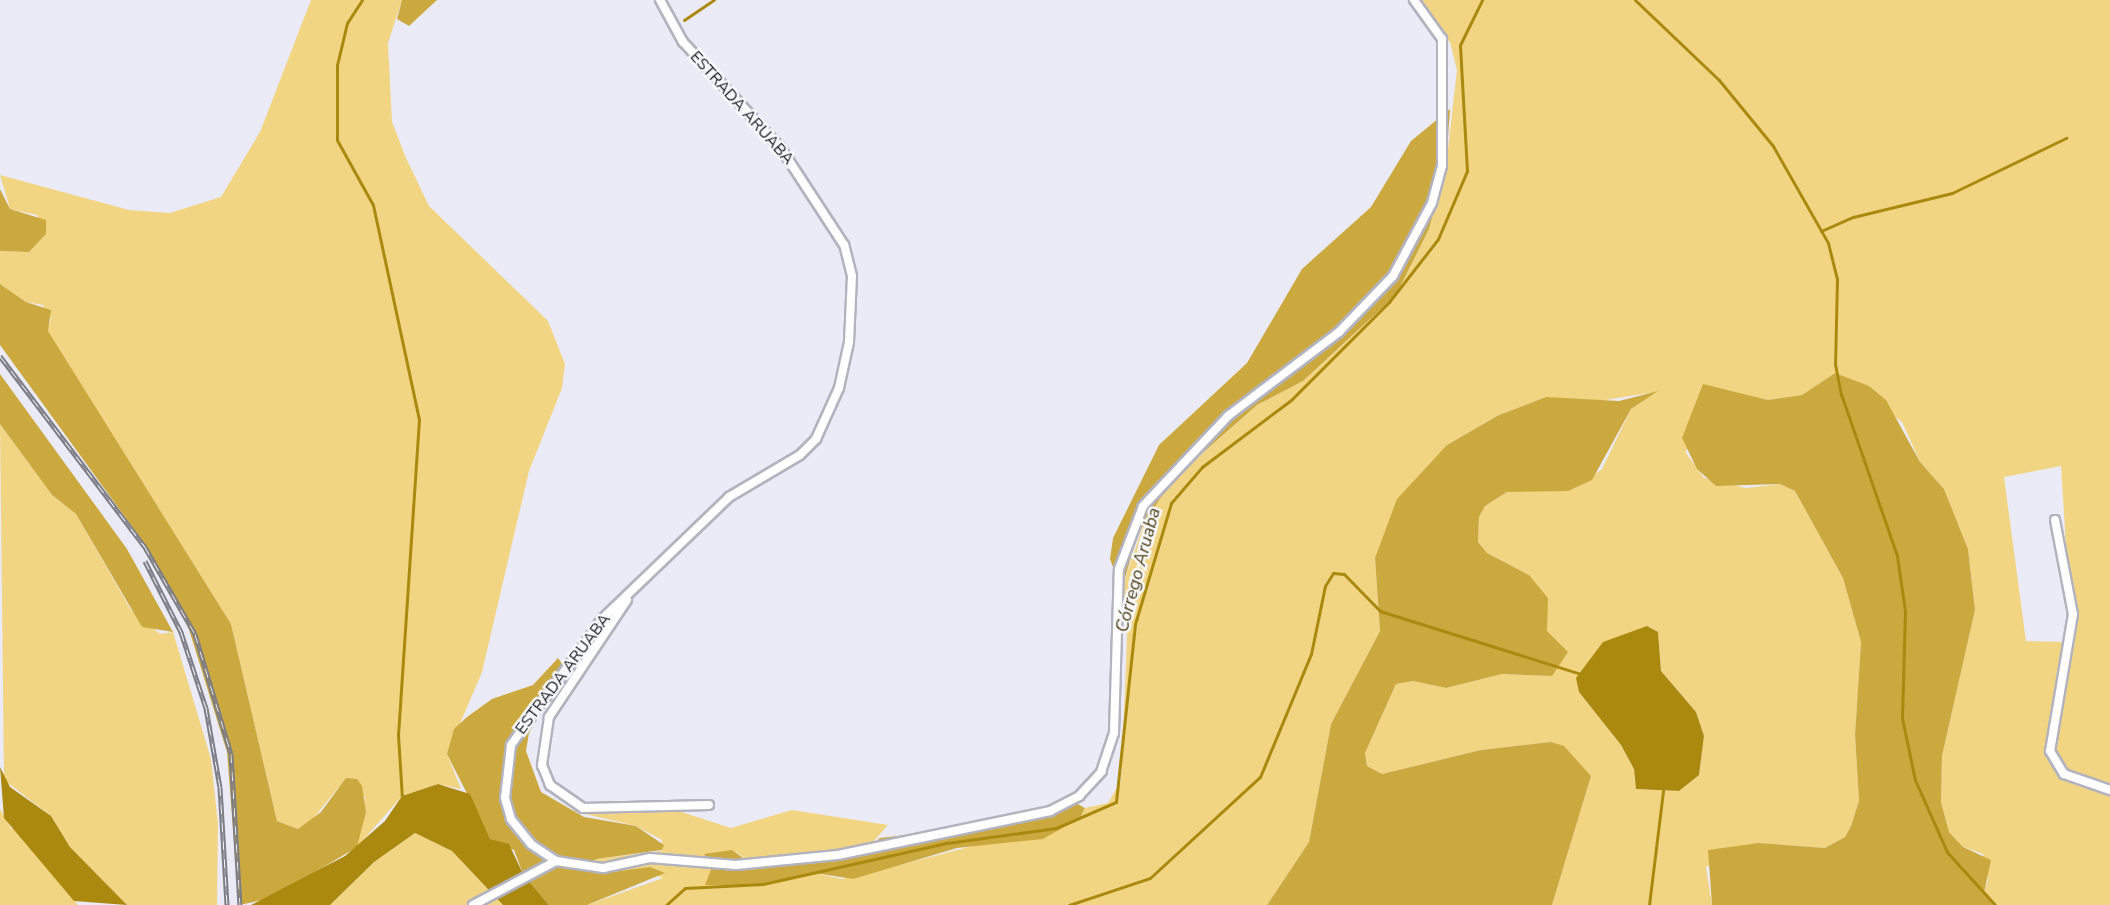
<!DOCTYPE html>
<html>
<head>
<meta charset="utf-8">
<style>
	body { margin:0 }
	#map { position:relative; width:2110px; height:905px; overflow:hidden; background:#eaebf7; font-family:"Nunito Sans",sans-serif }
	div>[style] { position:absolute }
	.green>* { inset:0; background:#f2d583 }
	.forest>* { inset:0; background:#cca93f }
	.water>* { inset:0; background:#ab890e }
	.stream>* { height:3px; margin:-1.5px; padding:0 1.5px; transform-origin:1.5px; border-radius:1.5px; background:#ab890e }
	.roads { filter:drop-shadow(2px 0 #b2b3be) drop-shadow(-2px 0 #b2b3be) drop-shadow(0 2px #b2b3be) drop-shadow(0 -2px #b2b3be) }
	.street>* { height:8px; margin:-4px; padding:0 4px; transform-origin:4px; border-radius:4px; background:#fff }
	.rail>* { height:5px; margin-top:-2.5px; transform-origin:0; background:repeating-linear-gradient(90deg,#f8f9fe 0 9px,#7c7d85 0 18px); box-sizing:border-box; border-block:2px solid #7c7d85 }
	span { translate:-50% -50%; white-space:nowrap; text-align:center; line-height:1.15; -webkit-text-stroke:5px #f8f9fe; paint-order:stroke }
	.street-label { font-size:16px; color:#1a1b1f }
	.water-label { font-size:18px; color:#504115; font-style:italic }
</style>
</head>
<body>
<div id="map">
	<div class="green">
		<i style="clip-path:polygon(311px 0,402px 0,388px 43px,392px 122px,406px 158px,429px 206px,548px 321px,565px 364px,562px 388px,529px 471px,482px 672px,447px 754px,461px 789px,438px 784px,402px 796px,357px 847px,365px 797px,338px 788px,308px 825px,298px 829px,277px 821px,231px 624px,47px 331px,51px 319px,43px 305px,26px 302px,0 284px,0 251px,29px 252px,46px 234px,37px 215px,10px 209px,0 175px,129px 210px,170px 213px,221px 197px,260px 132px)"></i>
		<i style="clip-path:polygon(evenodd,1413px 0,2110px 0,2110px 905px,1993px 905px,1984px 893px,1988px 880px,1983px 854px,1963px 847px,1949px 832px,1941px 802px,1942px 756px,1975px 610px,1968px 549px,1944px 489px,1920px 462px,1902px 422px,1835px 373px,1802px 395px,1768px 400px,1703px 385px,1695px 413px,1686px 453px,1704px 478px,1746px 488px,1780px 484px,1795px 491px,1843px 578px,1861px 642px,1855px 735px,1859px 801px,1851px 826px,1845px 837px,1825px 848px,1759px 843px,1706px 867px,1712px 905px,1552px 905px,1591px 776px,1551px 742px,1481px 750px,1382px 774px,1367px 766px,1365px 753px,1396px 684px,1413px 681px,1446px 688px,1502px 674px,1552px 676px,1561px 646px,1547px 631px,1529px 575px,1487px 553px,1478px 542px,1479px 517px,1485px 506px,1507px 492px,1577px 487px,1602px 469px,1631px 409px,1655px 392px,1587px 403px,1546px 397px,1499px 415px,1447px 445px,1375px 558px,1380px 631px,1331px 724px,1309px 842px,1267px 905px,587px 905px,663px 878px,639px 870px,597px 874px,590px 865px,596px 859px,662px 851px,662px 840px,636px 826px,564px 809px,594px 813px,666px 807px,731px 828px,792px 810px,888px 825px,866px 850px,754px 866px,736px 852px,704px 855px,712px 867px,706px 885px,764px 885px,815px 873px,842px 879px,865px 874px,1080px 818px,1085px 808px,1108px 803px,1121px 781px,1122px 763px,1128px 613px,1122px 588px,1146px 517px,1172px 481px,1257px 405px,1303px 381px,1396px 295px,1429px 229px,1446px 167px,1457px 70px,1450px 42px,1413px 0,2061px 466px,2072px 642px,2026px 641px,2004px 477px,2061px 466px,1413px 0,1647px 626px,1658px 632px,1661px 671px,1696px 712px,1704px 736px,1699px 775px,1679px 791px,1636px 789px,1634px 769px,1621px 745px,1579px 692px,1647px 626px)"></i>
		<i style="clip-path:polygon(0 424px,52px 495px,76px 514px,131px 610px,160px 634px,173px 632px,211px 759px,218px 824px,217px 905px,127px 905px,70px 847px,51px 816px,4px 780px)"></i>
		<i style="clip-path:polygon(0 809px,11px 828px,22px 833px,78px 905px,0 905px)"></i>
		<i style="clip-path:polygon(415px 833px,452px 851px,503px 905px,330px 905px,374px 862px)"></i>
	</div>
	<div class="forest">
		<i style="clip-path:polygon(402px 0,437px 0,409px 26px,397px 19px)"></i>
		<i style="clip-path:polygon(1450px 109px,1446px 167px,1429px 229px,1396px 295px,1303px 381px,1257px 405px,1171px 481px,1138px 534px,1122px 588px,1125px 600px,1110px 559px,1113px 538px,1159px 445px,1247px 363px,1302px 269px,1371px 207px,1411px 141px)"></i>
		<i style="clip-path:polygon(0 189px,10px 209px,46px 220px,46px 234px,29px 252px,0 251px)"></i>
		<i style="clip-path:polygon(0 284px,26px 302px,51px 310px,48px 331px,231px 624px,277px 821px,298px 829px,321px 812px,346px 778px,357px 779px,362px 786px,366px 812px,357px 847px,272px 898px,239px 905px,227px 752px,186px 620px,141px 539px,0 345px)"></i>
		<i style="clip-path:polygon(1835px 373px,1869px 386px,1886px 400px,1920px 462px,1944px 489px,1968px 549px,1975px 610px,1942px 756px,1941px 802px,1949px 832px,1963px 847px,1991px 860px,1984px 893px,1993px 905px,1712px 905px,1708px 850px,1759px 843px,1825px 848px,1845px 837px,1851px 826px,1859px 801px,1855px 735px,1861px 642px,1843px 578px,1795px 491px,1780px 484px,1716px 486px,1697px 469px,1682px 438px,1703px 384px,1768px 400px,1802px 395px)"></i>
		<i style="clip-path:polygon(0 374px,127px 549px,173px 632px,142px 627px,76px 514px,52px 495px,0 424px)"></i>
		<i style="clip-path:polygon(1658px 391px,1631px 409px,1592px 480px,1568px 491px,1507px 492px,1485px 506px,1479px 517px,1478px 542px,1487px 553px,1529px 575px,1548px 598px,1547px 631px,1568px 652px,1552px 676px,1502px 674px,1446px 688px,1413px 681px,1396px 684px,1365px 753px,1367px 766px,1382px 774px,1481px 750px,1551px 742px,1564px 746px,1591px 776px,1552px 905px,1267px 905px,1309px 842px,1331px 724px,1380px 631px,1375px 558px,1397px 499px,1447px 445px,1499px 415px,1546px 397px,1619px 401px)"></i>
		<i style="clip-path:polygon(558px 658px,565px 668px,529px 733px,526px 751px,541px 792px,584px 817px,636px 826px,664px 845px,662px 850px,596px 859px,590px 865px,597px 874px,650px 867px,665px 873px,587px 905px,549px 905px,523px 874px,514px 850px,490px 839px,447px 754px,454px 729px,467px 717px,492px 699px,533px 685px)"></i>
		<i style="clip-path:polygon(1074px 802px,1085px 808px,1080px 818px,1043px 839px,957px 848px,853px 879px,815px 873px,764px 885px,705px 885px,712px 867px,704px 854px,732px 850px,754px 866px,866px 850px,880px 838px,981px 826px)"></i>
	</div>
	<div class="water">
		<i style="clip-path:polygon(1647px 626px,1658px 632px,1661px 671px,1696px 712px,1704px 736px,1699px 775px,1679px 791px,1636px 789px,1634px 769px,1621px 745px,1579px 692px,1576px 678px,1603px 642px)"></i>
		<i style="clip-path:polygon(0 767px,10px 787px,51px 816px,70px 847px,127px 905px,74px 901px,4px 818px)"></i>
		<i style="clip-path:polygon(438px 784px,470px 794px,490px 839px,509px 844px,523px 874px,549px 905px,503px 905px,452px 851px,415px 833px,374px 862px,330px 905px,251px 905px,345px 856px,385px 821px,402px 796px)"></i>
	</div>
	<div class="stream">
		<i style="left:362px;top:0;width:27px;rotate:123deg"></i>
		<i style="left:347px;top:23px;width:43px;rotate:103.4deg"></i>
		<i style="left:337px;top:65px;width:75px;rotate:90deg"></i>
		<i style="left:337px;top:140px;width:74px;rotate:61deg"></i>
		<i style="left:373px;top:205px;width:219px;rotate:77.9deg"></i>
		<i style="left:419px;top:419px;width:317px;rotate:93.8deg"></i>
		<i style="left:398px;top:735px;width:64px;rotate:86.4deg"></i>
		<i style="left:1635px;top:0;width:116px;rotate:43.6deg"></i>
		<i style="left:1719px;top:80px;width:85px;rotate:50.7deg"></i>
		<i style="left:1773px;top:146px;width:112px;rotate:60.4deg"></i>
		<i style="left:1828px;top:243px;width:37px;rotate:76deg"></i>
		<i style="left:1837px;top:279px;width:85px;rotate:91.3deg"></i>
		<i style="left:1835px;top:364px;width:31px;rotate:79deg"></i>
		<i style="left:1841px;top:394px;width:171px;rotate:70.9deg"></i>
		<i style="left:1897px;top:556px;width:56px;rotate:81.7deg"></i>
		<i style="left:1905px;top:611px;width:107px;rotate:91.6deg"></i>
		<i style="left:1902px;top:718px;width:63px;rotate:78.2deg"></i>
		<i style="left:1915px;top:780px;width:79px;rotate:66deg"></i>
		<i style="left:1947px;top:852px;width:72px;rotate:47.8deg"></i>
		<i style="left:684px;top:20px;width:36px;rotate:-34deg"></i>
		<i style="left:1821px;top:231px;width:35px;rotate:-24deg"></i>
		<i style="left:1853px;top:217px;width:102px;rotate:-13.6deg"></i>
		<i style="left:1952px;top:193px;width:127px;rotate:-25.8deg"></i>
		<i style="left:666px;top:905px;width:25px;rotate:-42deg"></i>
		<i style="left:685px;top:888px;width:78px;rotate:-2.9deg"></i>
		<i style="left:763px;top:884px;width:189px;rotate:-12.6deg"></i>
		<i style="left:947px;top:843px;width:110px;rotate:-7.8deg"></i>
		<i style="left:1056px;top:828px;width:65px;rotate:-23.4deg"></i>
		<i style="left:1116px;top:802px;width:179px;rotate:-83.9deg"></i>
		<i style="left:1135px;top:624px;width:126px;rotate:-73.4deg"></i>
		<i style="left:1171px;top:503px;width:48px;rotate:-49.3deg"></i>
		<i style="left:1202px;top:467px;width:111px;rotate:-37deg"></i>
		<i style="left:1291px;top:400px;width:139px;rotate:-45deg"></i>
		<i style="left:1389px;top:302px;width:80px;rotate:-52.1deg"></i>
		<i style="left:1438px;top:239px;width:74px;rotate:-66.9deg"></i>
		<i style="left:1467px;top:171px;width:126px;rotate:-93.2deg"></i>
		<i style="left:1460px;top:45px;width:50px;rotate:-63.9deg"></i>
		<i style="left:1069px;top:905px;width:85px;rotate:-18.4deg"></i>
		<i style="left:1150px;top:878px;width:149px;rotate:-42.6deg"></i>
		<i style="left:1260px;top:777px;width:133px;rotate:-67.5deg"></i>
		<i style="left:1311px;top:654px;width:69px;rotate:-78.4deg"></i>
		<i style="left:1325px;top:586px;width:15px;rotate:-58deg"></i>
		<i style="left:1333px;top:573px;width:11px;rotate:5deg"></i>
		<i style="left:1344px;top:574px;width:52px;rotate:45.8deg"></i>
		<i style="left:1380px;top:611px;width:211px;rotate:17.4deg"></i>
		<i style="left:1649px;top:905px;width:115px;rotate:-83deg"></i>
	</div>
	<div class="roads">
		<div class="street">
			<i style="left:2055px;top:520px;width:96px;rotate:79.2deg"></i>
			<i style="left:2073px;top:614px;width:139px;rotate:99.5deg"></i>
			<i style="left:2050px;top:751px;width:27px;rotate:59deg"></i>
			<i style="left:2064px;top:774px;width:49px;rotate:19.2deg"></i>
			<i style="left:627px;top:600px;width:141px;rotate:123.7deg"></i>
			<i style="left:549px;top:717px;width:49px;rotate:98.3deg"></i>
			<i style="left:542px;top:765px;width:22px;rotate:68deg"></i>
			<i style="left:550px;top:785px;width:40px;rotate:34.9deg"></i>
			<i style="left:583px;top:808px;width:126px;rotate:-1.4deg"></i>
			<i style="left:556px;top:861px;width:30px;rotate:-146deg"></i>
			<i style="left:531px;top:844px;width:32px;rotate:-129deg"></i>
			<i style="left:511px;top:819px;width:22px;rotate:-106deg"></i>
			<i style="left:505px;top:798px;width:53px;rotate:-83.5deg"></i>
			<i style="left:511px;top:745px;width:155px;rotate:-54.2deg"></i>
			<i style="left:602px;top:619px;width:176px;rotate:-43.8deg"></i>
			<i style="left:729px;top:497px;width:82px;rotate:-30.6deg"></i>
			<i style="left:800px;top:455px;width:23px;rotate:-45deg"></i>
			<i style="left:816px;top:439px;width:56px;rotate:-65.7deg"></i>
			<i style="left:839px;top:388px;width:47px;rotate:-77.7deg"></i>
			<i style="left:849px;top:342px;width:66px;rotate:-87.4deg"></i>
			<i style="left:852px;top:276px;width:32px;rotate:-104deg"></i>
			<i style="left:844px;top:245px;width:117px;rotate:-123.1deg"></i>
			<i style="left:780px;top:147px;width:143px;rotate:-132.7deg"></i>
			<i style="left:683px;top:42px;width:48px;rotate:-118.7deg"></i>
			<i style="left:473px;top:905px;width:94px;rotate:-27.9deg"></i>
			<i style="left:556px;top:861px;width:48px;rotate:8.5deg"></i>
			<i style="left:603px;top:868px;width:48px;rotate:-12deg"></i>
			<i style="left:650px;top:858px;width:86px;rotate:4.7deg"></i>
			<i style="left:736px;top:865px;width:102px;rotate:-5.6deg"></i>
			<i style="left:838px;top:855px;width:217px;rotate:-11.7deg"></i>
			<i style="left:1050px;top:811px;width:33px;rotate:-27deg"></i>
			<i style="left:1079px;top:796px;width:33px;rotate:-47deg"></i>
			<i style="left:1101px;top:772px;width:41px;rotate:-71.6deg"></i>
			<i style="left:1114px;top:733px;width:164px;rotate:-88.3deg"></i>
			<i style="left:1119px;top:569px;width:67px;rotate:-69.1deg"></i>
			<i style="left:1143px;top:506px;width:124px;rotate:-46.6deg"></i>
			<i style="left:1228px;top:416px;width:139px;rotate:-37.1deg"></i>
			<i style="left:1339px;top:332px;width:78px;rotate:-46deg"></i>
			<i style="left:1393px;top:276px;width:83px;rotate:-61.9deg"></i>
			<i style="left:1432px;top:203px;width:38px;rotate:-75deg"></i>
			<i style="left:1442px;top:166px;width:127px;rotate:-90deg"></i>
			<i style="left:1442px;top:39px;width:48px;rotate:-125.7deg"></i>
		</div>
	</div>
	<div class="rail">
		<i style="left:0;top:356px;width:240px;rotate:52.8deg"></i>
		<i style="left:145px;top:547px;width:100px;rotate:60.1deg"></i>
		<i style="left:195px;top:634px;width:125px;rotate:73.3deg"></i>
		<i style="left:231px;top:754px;width:151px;rotate:86.6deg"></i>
		<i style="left:145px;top:561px;width:80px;rotate:63.1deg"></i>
		<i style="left:181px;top:632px;width:80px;rotate:71.8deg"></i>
		<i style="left:206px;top:708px;width:80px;rotate:80deg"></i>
		<i style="left:220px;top:787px;width:118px;rotate:86.6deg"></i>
	</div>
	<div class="street-label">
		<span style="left:742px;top:108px;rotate:48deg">ESTRADA ARUABA</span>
		<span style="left:563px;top:674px;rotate:-53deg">ESTRADA ARUABA</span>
	</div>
	<div class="water-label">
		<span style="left:1138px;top:570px;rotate:-75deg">Córrego Aruaba</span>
	</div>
</div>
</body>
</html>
